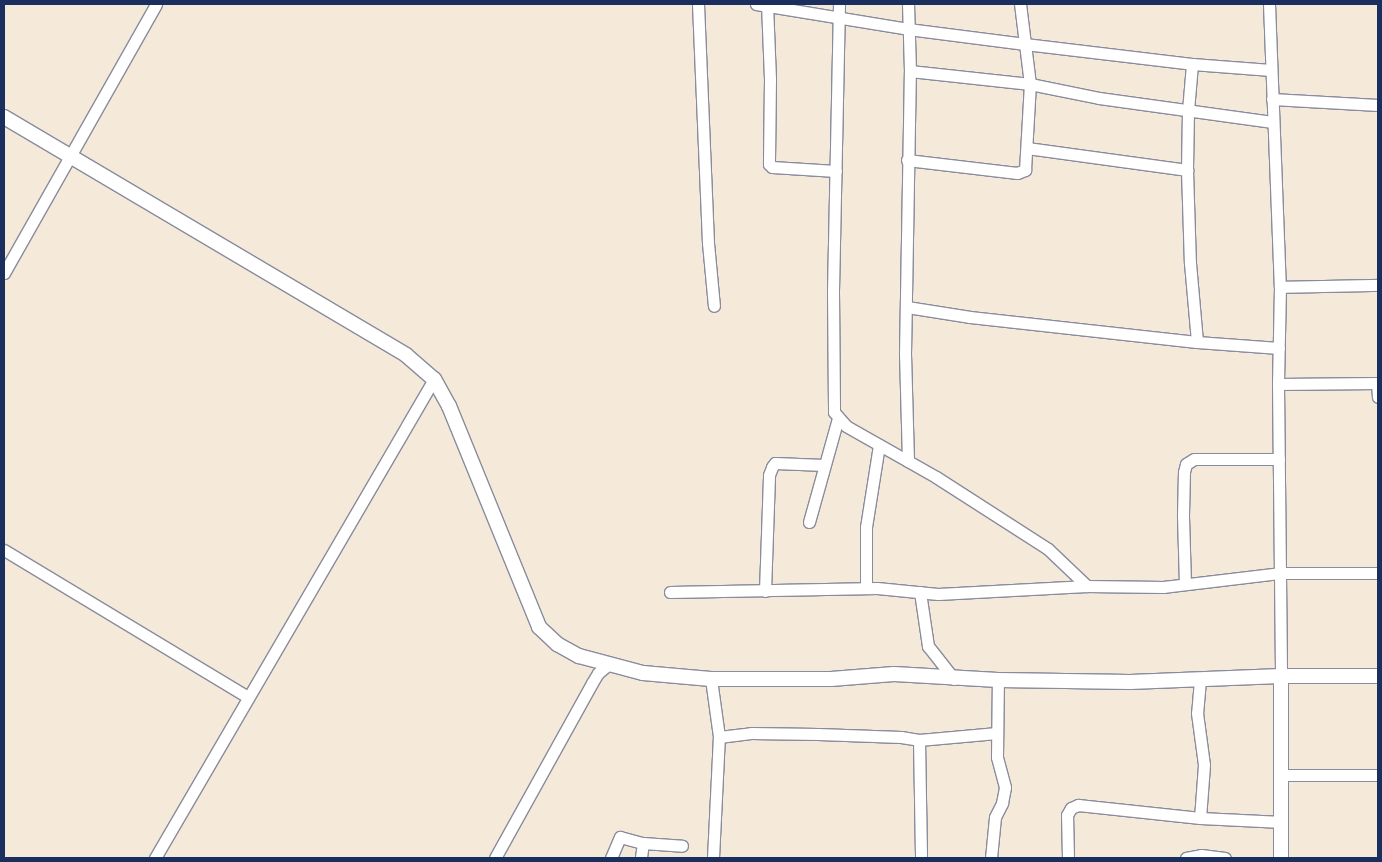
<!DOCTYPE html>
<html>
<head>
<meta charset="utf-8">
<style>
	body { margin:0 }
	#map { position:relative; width:1382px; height:862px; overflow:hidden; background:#f5e9d9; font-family:"Shantell Sans",sans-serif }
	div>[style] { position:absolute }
	.roads { filter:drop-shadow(1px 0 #888c9c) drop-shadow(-1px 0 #888c9c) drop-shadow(0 1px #888c9c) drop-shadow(0 -1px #888c9c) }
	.minor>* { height:11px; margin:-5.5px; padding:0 5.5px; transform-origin:5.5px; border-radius:5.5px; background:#fff }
	.tertiary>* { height:14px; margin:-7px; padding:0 7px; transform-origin:7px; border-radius:7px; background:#fff }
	span { translate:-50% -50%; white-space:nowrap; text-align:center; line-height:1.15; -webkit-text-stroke:4px #f6f6f2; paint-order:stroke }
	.frame { position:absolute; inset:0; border:5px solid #1b2f5e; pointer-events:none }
</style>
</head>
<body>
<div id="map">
	<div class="roads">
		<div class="minor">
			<i style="left:698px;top:4px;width:239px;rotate:87.6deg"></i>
			<i style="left:708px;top:243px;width:63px;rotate:84.6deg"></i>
			<i style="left:756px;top:4px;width:154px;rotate:9.3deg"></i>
			<i style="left:908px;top:29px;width:118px;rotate:7.3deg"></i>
			<i style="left:1025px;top:44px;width:168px;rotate:6.8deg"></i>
			<i style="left:1192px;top:64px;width:79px;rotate:4.3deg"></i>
			<i style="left:767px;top:4px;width:75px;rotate:87.7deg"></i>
			<i style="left:770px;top:79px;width:85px;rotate:90.7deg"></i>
			<i style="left:769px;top:164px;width:4px;rotate:45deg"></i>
			<i style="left:772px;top:167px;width:64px;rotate:3.6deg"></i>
			<i style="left:839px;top:4px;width:288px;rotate:91.2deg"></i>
			<i style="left:833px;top:292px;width:120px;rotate:89.5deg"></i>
			<i style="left:834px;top:412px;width:18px;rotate:49deg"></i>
			<i style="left:846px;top:426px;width:103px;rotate:29.5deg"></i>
			<i style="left:936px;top:477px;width:133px;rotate:32.7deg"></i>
			<i style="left:1048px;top:549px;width:54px;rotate:43.5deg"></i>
			<i style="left:1269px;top:4px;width:283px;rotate:87.8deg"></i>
			<i style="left:1280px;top:287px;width:97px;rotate:91.2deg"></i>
			<i style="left:1278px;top:384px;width:292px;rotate:89.4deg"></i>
			<i style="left:1192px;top:64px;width:47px;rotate:94.9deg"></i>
			<i style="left:1188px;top:111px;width:59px;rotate:91deg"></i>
			<i style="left:1187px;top:170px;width:93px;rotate:88.2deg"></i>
			<i style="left:1190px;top:263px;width:79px;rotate:84.9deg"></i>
			<i style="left:910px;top:71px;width:121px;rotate:6.2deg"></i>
			<i style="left:1030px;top:84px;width:70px;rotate:11.5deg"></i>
			<i style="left:1099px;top:98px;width:175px;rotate:7.9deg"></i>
			<i style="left:1272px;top:99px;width:106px;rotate:3.2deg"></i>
			<i style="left:1027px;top:148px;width:162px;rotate:7.8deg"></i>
			<i style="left:907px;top:160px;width:111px;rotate:6.7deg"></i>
			<i style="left:1017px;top:173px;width:9px;rotate:-21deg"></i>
			<i style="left:1025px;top:170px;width:86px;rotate:-86.7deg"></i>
			<i style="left:1030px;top:84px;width:81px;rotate:-97.1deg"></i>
			<i style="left:4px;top:273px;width:309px;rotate:-60.5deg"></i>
			<i style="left:1280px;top:287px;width:98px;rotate:-1.2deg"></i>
			<i style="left:907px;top:307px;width:64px;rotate:9deg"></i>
			<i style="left:970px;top:317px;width:228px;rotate:6.3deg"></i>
			<i style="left:1197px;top:342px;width:82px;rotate:4.2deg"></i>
			<i style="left:1377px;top:383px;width:14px;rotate:86deg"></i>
			<i style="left:1278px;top:384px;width:100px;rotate:-0.6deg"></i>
			<i style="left:908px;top:461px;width:108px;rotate:-91.6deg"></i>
			<i style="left:905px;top:353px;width:282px;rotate:-89deg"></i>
			<i style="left:910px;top:71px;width:67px;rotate:-91.7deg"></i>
			<i style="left:809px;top:522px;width:108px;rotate:-74.4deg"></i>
			<i style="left:4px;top:550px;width:285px;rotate:31.1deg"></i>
			<i style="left:1185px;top:584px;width:69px;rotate:-91.7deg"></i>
			<i style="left:1183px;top:515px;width:43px;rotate:-88.7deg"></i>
			<i style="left:1184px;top:472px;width:8px;rotate:-76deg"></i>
			<i style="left:1186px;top:464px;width:9px;rotate:-32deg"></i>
			<i style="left:1194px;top:459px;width:85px"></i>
			<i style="left:866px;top:588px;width:61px;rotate:-90deg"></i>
			<i style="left:866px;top:527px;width:83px;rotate:-81deg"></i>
			<i style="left:765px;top:591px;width:116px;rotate:-88deg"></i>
			<i style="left:769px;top:475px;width:9px;rotate:-69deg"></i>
			<i style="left:772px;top:467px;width:5px;rotate:-53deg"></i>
			<i style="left:775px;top:463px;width:49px;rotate:2.3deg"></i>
			<i style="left:670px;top:592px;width:207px;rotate:-1.1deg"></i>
			<i style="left:877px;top:588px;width:61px;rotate:5.6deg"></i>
			<i style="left:938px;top:594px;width:149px;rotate:-3.1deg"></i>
			<i style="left:1087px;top:586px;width:76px;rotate:0.8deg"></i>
			<i style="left:1163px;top:587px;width:119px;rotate:-6.8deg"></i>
			<i style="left:1281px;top:573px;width:97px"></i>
			<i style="left:920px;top:592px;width:55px;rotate:81.6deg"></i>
			<i style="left:928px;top:646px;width:42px;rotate:51.8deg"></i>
			<i style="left:711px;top:679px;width:59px;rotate:82.1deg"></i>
			<i style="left:719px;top:737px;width:32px;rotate:-7deg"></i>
			<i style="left:751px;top:733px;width:67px;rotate:0.9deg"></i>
			<i style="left:818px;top:734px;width:83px;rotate:2.1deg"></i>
			<i style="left:901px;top:737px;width:18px;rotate:9deg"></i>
			<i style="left:919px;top:740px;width:78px;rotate:-5.1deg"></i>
			<i style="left:1200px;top:680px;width:33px;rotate:95deg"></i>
			<i style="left:1197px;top:713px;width:52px;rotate:82.3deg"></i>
			<i style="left:1204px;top:765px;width:53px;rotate:94.3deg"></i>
			<i style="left:1200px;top:818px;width:82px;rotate:2.8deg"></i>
			<i style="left:919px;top:740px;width:118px;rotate:89deg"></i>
			<i style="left:1282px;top:775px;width:96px"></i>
			<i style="left:643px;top:843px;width:39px;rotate:4deg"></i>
			<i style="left:155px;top:858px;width:554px;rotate:-59.78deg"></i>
			<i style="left:495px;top:858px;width:200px;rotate:-61deg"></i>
			<i style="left:592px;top:683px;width:12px;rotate:-59deg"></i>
			<i style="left:598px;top:673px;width:13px;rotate:-39deg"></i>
			<i style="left:611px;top:858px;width:23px;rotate:-67deg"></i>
			<i style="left:620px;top:837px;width:24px;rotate:15deg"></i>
			<i style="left:643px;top:843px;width:15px;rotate:98deg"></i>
			<i style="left:713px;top:858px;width:121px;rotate:-87.2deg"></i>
			<i style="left:991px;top:858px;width:41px;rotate:-84.4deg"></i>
			<i style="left:995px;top:817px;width:16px;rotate:-63deg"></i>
			<i style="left:1002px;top:803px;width:16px;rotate:-79deg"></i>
			<i style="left:1005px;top:787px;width:31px;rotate:-105deg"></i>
			<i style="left:997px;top:757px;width:77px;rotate:-89.3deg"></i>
			<i style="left:1068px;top:858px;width:43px;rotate:-91.3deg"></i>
			<i style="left:1067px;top:815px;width:8px;rotate:-60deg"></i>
			<i style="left:1071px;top:808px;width:8px;rotate:-23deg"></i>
			<i style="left:1078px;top:805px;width:123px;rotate:6.1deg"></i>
			<i style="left:1186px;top:858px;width:15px;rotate:-11deg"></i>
			<i style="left:1201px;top:855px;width:24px;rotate:7deg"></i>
		</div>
		<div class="tertiary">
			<i style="left:4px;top:117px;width:467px;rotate:30.6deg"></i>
			<i style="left:406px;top:355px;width:37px;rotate:41deg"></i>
			<i style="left:434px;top:379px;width:31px;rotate:61deg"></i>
			<i style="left:449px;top:406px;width:239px;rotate:67.8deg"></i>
			<i style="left:539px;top:627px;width:25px;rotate:43deg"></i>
			<i style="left:557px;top:644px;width:25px;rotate:29deg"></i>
			<i style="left:579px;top:656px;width:66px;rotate:14.9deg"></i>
			<i style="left:643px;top:673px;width:68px;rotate:5deg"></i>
			<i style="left:711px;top:679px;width:120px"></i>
			<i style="left:831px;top:679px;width:63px;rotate:-4.5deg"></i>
			<i style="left:894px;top:674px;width:104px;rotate:3.3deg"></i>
			<i style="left:998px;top:680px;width:132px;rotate:0.9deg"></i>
			<i style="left:1130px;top:682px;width:151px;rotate:-2.3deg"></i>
			<i style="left:1281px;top:858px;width:182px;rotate:-90deg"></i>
			<i style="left:1281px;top:676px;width:97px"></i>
		</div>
	</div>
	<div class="frame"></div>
</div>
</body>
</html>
